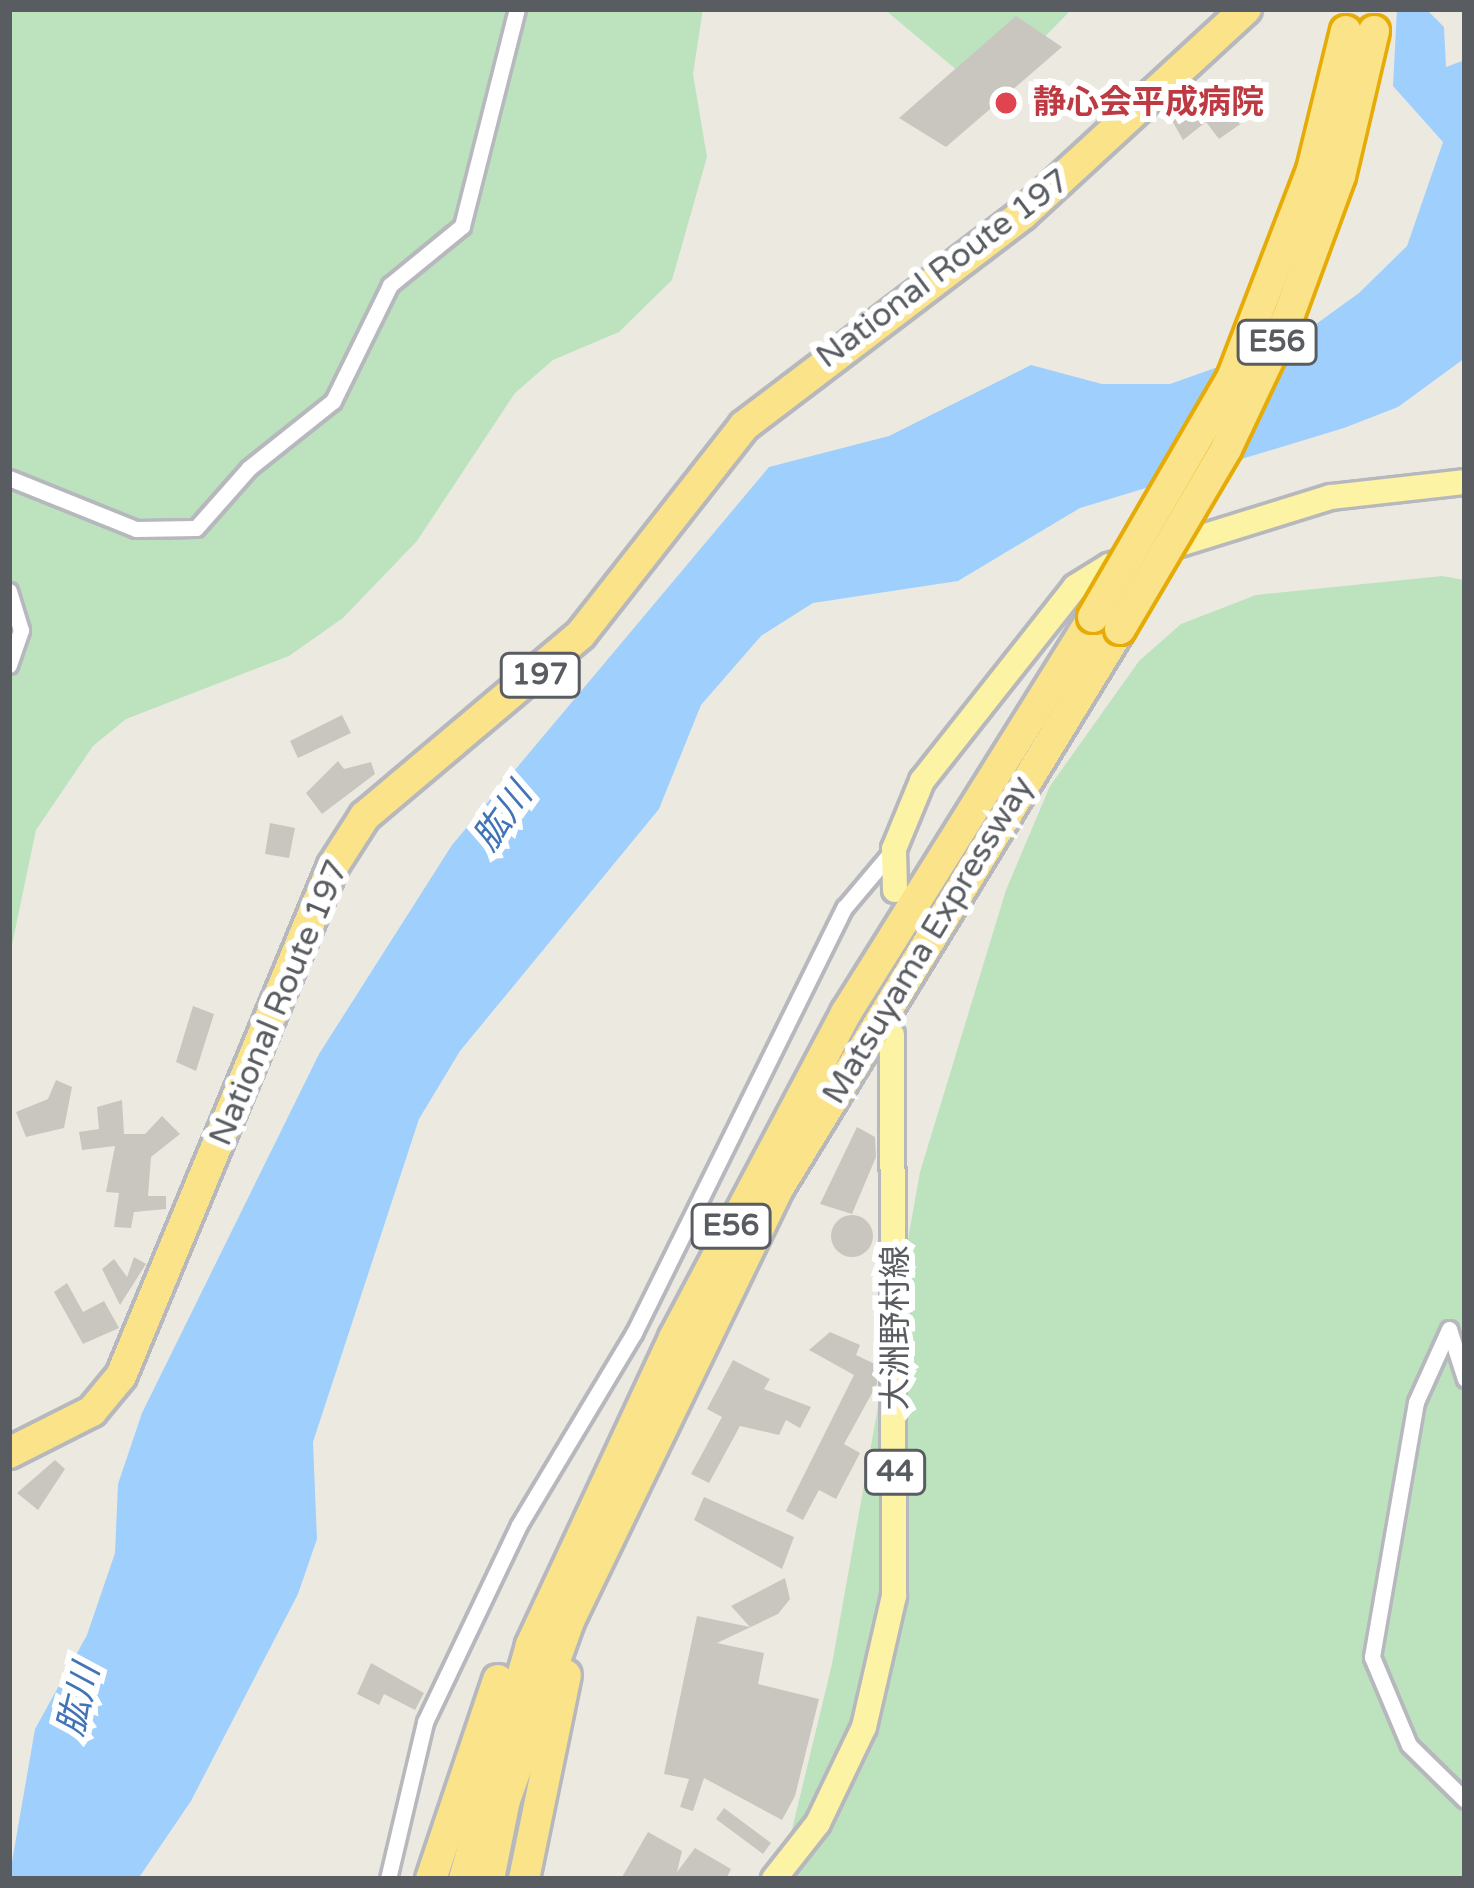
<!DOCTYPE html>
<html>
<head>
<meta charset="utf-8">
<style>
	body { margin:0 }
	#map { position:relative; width:1474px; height:1888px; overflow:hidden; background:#eceae0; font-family:"Varela Round","Noto Sans JP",sans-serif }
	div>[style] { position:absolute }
	.green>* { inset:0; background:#bce3be }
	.water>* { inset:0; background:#9fcffd }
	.building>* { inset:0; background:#c8c6bf }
	.round { border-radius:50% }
	.roads { filter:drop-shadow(3px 0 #b6b8bd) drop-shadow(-3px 0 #b6b8bd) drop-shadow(0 3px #b6b8bd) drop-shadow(0 -3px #b6b8bd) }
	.street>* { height:15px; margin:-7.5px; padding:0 7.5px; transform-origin:7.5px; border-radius:7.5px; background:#fff }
	.primary>* { height:24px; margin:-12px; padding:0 12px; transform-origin:12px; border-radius:12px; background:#fdf3a4 }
	.highway>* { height:30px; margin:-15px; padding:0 15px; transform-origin:15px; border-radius:15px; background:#fae389 }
	.bridges { filter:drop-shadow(3px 0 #e6ab06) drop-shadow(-3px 0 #e6ab06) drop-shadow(0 3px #e6ab06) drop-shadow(0 -3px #e6ab06) }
	.highway-bridge>* { height:30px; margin:-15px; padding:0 15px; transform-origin:15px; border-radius:15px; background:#fae389 }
	.dots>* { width:33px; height:33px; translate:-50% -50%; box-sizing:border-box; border:6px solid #fff; border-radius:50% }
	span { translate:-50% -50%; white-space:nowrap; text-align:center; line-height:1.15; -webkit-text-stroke:12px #fff; paint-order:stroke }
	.shield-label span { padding:3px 9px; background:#fff; border:3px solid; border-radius:9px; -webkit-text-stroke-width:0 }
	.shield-label { font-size:30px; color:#595c61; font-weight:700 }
	.health-label { font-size:33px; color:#be3a42; font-weight:700 }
	.left { translate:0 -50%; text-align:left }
	.street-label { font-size:33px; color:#595c61 }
	.water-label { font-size:36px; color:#4074b6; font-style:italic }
	.frame { position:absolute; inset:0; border:12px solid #595c61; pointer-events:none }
</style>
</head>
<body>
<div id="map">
	<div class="green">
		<i style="clip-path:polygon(9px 9px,703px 9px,693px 74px,707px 157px,672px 280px,619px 332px,553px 360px,515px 393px,417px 541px,343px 618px,289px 656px,126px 719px,93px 746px,36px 830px,9px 959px)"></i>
		<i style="clip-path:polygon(884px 9px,1072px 9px,1014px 68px,971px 82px)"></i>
		<i style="clip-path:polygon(1442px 576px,1465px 580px,1465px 1879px,780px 1879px,832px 1664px,920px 1172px,1006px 890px,1050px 786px,1139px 661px,1181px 624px,1256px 595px)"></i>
	</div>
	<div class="water">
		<i style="clip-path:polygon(1397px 9px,1426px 9px,1444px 27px,1446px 67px,1465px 60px,1465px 358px,1398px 407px,1344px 428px,1080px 508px,958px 581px,813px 603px,761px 636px,701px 705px,659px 809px,460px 1051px,419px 1119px,313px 1442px,317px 1539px,298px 1594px,191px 1801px,138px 1879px,9px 1879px,35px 1729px,87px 1635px,115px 1553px,118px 1484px,142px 1413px,319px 1054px,452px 845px,769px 467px,889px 436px,1031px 365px,1102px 384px,1170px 384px,1294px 340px,1359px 293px,1407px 246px,1443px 142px,1393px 86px)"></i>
	</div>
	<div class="building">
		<i style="clip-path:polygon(1016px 16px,1062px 47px,946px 147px,899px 118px)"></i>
		<i style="clip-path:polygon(1235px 84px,1259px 111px,1219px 139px,1206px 122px,1183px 140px,1170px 117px,1196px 97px,1207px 107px)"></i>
		<i style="clip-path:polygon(342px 715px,351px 733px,298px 758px,290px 741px)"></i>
		<i style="clip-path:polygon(338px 761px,344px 769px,371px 762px,375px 774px,322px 814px,306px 793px)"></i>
		<i style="clip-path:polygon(270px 823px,295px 828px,289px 858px,265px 854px)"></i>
		<i style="clip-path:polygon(193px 1006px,214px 1014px,196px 1071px,176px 1062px)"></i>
		<i style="clip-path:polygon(56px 1080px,72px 1087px,64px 1128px,26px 1137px,16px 1112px,48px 1099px)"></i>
		<i style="clip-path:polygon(122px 1100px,124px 1134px,145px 1134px,162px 1116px,180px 1134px,151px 1157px,148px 1196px,166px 1196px,166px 1209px,134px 1212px,131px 1228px,114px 1227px,119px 1193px,106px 1192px,115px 1146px,82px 1150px,79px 1132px,99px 1129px,97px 1107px)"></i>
		<i style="clip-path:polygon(857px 1127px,875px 1137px,876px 1157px,852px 1214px,820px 1204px)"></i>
		<i class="round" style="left:831px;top:1215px;width:42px;height:42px"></i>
		<i style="clip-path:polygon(134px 1257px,146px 1264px,120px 1305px,102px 1269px,114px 1259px,127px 1277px)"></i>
		<i style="clip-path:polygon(67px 1283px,83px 1312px,104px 1301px,119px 1328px,83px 1344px,54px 1292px)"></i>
		<i style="clip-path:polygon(830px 1332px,860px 1345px,856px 1355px,877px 1365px,877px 1384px,844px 1444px,860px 1453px,836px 1499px,819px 1490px,803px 1520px,786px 1511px,854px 1375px,809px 1350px)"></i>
		<i style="clip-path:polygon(733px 1360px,770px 1379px,764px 1389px,811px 1407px,800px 1428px,786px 1420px,779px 1435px,740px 1426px,709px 1483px,691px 1474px,722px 1417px,707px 1409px)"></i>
		<i style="clip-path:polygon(55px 1460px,65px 1469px,38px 1510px,17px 1493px)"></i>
		<i style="clip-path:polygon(704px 1497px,794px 1537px,782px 1569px,694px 1520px)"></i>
		<i style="clip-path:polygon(785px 1578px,790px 1599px,778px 1614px,717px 1643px,764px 1653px,758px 1684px,819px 1699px,795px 1796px,782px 1820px,704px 1778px,693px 1811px,680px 1807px,689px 1779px,664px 1774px,697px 1616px,750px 1627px,731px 1606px)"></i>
		<i style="clip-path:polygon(371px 1663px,424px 1693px,415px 1710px,384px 1694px,379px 1705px,357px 1694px)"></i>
		<i style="clip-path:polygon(724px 1808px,771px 1843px,763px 1854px,716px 1819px)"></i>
		<i style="clip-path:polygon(648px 1832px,682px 1851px,677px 1872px,695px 1848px,731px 1869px,726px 1879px,621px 1879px)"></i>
	</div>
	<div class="roads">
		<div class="street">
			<i style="left:9px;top:478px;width:137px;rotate:21.9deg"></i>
			<i style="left:136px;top:529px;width:60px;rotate:-1deg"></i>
			<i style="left:196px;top:528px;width:80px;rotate:-48.5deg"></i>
			<i style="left:249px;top:468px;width:107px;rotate:-38.6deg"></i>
			<i style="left:333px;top:401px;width:129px;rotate:-63.8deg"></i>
			<i style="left:390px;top:285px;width:93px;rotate:-39.3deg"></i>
			<i style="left:462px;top:226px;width:224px;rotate:-75.8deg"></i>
			<i style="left:9px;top:591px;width:41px;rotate:72.9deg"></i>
			<i style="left:21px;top:630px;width:37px;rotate:109deg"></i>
			<i style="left:1465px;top:1379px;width:52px;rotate:-107.7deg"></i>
			<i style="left:1449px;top:1329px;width:80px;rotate:114.3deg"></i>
			<i style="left:1416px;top:1402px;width:259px;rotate:99.8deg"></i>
			<i style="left:1372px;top:1657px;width:95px;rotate:67.2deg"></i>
			<i style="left:1409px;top:1745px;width:78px;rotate:44.5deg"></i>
			<i style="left:388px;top:1879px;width:161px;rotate:-76.7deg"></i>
			<i style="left:425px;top:1722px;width:218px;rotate:-64.5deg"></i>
			<i style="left:519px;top:1525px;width:224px;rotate:-59.1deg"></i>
			<i style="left:634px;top:1333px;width:475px;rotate:-63.7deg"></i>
			<i style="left:845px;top:907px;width:76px;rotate:-49.8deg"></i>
		</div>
		<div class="primary">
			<i style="left:895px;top:890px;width:41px;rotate:-91.4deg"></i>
			<i style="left:894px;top:849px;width:74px;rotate:-67.6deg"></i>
			<i style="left:922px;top:781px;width:247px;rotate:-51.7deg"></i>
			<i style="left:1075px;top:587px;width:40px;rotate:-32deg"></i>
			<i style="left:1109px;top:566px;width:232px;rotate:-17.3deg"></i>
			<i style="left:1331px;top:497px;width:135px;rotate:-6.4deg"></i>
			<i style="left:774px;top:1879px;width:71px;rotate:-51.8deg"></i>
			<i style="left:818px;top:1823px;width:106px;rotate:-64.4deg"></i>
			<i style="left:864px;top:1727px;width:134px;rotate:-77.1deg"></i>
			<i style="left:894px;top:1596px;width:561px;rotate:-90.2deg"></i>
		</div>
		<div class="highway">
			<i style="left:9px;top:1453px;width:93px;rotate:-26.8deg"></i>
			<i style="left:92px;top:1411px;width:45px;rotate:-50.4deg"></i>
			<i style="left:121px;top:1376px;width:552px;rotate:-67.43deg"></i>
			<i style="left:333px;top:866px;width:59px;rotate:-57.4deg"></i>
			<i style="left:365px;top:816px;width:282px;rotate:-40.1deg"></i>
			<i style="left:581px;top:634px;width:264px;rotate:-51.9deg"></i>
			<i style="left:744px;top:426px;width:350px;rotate:-37.2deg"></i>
			<i style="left:1023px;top:214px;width:303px;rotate:-42.6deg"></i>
			<i style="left:431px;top:1879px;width:210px;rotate:-71.4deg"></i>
			<i style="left:464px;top:1879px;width:243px;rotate:-74deg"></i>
			<i style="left:531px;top:1645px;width:339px;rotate:-65deg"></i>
			<i style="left:674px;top:1338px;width:368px;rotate:-62.1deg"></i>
			<i style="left:846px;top:1013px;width:467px;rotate:-58deg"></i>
			<i style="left:489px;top:1879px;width:81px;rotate:-78.6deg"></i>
			<i style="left:505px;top:1800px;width:190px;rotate:-70.3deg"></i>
			<i style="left:569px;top:1621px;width:482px;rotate:-64.2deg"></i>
			<i style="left:779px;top:1187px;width:654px;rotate:-58.57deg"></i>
			<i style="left:524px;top:1879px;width:208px;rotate:-78.4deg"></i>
		</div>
	</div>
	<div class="bridges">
		<div class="highway-bridge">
			<i style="left:1093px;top:617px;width:279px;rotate:-59.8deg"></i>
			<i style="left:1233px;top:376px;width:221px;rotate:-69deg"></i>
			<i style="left:1312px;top:170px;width:143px;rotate:-76.3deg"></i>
			<i style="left:1120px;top:629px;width:209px;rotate:-59.5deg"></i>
			<i style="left:1226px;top:449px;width:143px;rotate:-64.7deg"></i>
			<i style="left:1287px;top:320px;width:153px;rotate:-69.8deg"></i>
			<i style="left:1340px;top:176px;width:149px;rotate:-76.8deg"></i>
		</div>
	</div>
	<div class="dots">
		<i style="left:1006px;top:103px;background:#e0444e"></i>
	</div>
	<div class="shield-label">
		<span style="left:1277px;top:342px">E56</span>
		<span style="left:540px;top:675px">197</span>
		<span style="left:731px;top:1226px">E56</span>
		<span style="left:895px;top:1472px">44</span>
	</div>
	<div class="health-label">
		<span class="left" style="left:1033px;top:103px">静心会平成病院</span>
	</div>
	<div class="street-label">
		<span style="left:943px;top:269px;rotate:-37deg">National Route 197</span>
		<span style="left:928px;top:940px;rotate:-59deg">Matsuyama Expressway</span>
		<span style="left:279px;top:1003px;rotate:-67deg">National Route 197</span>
		<span style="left:896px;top:1328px;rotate:-90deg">大洲野村線</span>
	</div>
	<div class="water-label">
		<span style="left:503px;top:817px;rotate:-55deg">肱川</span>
		<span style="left:79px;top:1700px;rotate:-76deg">肱川</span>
	</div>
	<div class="frame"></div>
</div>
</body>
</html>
